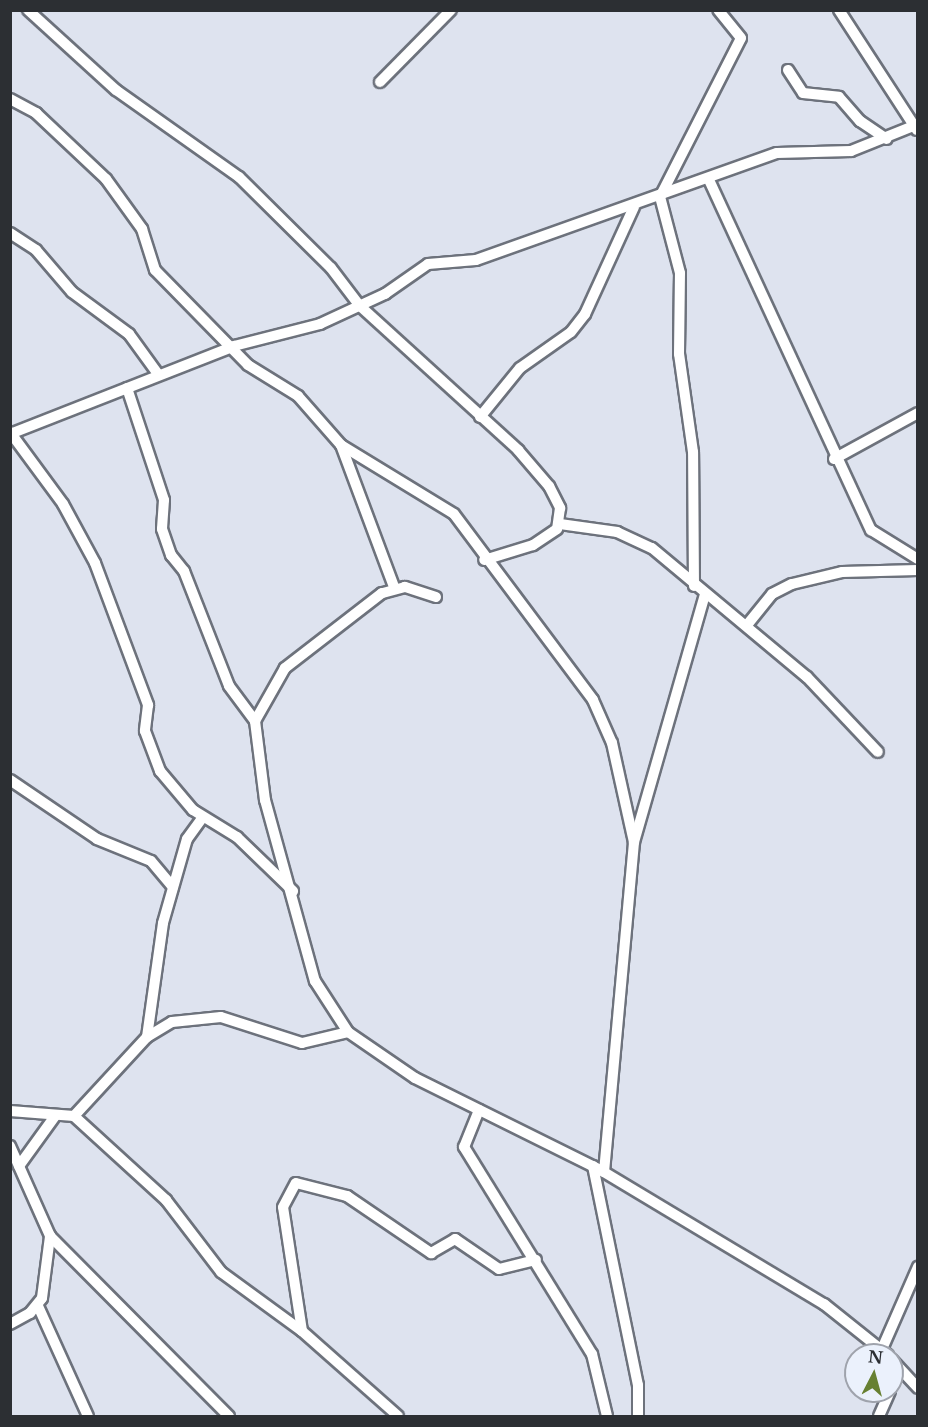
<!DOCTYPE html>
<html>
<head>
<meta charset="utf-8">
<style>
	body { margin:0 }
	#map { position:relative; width:928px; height:1427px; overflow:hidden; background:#dee3ef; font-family:"Libre Baskerville",serif }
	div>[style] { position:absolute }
	.roads { filter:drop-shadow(2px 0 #6d727c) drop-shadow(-2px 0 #6d727c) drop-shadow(0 2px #6d727c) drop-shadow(0 -2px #6d727c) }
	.street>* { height:10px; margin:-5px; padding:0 5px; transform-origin:5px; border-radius:5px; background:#fff }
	span { translate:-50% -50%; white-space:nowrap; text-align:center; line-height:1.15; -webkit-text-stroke:4.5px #ebf1fc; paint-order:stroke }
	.frame { position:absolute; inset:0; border:12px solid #2c2f33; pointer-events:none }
	.north { position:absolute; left:844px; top:1343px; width:60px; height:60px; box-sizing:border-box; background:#ebf1fc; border:2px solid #9fa3ac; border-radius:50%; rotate:6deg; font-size:16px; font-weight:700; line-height:24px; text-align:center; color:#2c2f33 }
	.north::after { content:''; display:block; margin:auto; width:21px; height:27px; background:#678032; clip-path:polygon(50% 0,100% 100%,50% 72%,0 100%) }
</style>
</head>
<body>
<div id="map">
	<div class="roads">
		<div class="street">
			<i style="left:28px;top:10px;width:119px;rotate:42.3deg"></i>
			<i style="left:116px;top:90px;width:151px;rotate:35.3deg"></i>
			<i style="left:239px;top:177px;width:129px;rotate:44.7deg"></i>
			<i style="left:331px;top:268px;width:48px;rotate:52.7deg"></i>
			<i style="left:360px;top:306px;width:214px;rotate:42.3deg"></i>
			<i style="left:518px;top:450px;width:48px;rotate:49.3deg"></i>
			<i style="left:549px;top:486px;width:25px;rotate:63deg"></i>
			<i style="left:560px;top:508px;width:21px;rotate:98deg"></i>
			<i style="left:557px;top:529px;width:29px;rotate:146deg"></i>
			<i style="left:533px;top:545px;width:51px;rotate:163deg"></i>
			<i style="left:839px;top:10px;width:143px;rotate:57deg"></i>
			<i style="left:788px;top:70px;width:27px;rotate:57deg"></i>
			<i style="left:803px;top:93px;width:36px;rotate:6deg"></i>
			<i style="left:839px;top:97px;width:32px;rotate:49deg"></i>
			<i style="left:860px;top:121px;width:32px;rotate:34deg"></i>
			<i style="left:380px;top:82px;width:101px;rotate:-45.4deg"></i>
			<i style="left:10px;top:99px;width:30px;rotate:28deg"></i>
			<i style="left:36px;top:113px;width:96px;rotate:43.3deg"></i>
			<i style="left:106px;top:179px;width:62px;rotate:54.2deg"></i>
			<i style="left:142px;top:229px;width:43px;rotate:72.4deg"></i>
			<i style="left:155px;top:270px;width:133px;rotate:45.6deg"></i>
			<i style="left:248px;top:365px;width:59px;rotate:31.8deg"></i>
			<i style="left:298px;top:396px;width:65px;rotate:48.7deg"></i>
			<i style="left:341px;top:445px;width:132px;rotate:31.4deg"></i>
			<i style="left:454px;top:514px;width:232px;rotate:53.2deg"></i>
			<i style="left:593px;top:700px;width:47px;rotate:66.2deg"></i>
			<i style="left:612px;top:743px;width:101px;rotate:77.5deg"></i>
			<i style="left:709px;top:180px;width:386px;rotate:65.2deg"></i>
			<i style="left:871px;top:530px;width:55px;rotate:31.7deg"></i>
			<i style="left:10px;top:233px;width:31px;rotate:33deg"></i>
			<i style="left:36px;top:250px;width:55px;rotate:49.4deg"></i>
			<i style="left:72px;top:292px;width:71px;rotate:36.4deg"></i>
			<i style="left:129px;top:334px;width:49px;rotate:54.1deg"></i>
			<i style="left:127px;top:388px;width:118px;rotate:71.7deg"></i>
			<i style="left:164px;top:500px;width:29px;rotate:94deg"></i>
			<i style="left:162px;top:529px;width:28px;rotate:71deg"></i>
			<i style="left:171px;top:555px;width:21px;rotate:51deg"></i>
			<i style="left:184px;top:571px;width:123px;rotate:68.6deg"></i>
			<i style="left:229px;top:686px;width:44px;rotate:53.4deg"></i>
			<i style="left:480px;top:417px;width:63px;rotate:-50.8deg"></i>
			<i style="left:520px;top:368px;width:62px;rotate:-35.2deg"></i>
			<i style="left:571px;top:332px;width:23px;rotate:-52deg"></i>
			<i style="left:585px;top:314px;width:118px;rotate:-65.4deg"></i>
			<i style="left:10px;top:432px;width:89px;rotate:53.6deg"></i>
			<i style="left:63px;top:504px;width:67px;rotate:61.5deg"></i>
			<i style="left:95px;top:563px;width:152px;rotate:69.5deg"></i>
			<i style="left:148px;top:705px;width:26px;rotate:97deg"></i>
			<i style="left:145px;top:731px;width:43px;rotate:69.4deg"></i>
			<i style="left:160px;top:771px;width:51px;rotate:49.8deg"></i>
			<i style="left:193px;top:810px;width:52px;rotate:31.5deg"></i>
			<i style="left:237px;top:837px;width:78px;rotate:44deg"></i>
			<i style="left:10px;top:434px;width:241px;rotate:-21.4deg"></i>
			<i style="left:234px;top:346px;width:89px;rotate:-14.3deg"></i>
			<i style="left:320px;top:324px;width:72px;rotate:-24.8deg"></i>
			<i style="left:385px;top:294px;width:52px;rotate:-34.9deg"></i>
			<i style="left:428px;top:264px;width:48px;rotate:-4.8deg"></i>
			<i style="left:476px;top:260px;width:319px;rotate:-19.6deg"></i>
			<i style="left:777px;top:153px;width:74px;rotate:-1.5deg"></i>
			<i style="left:851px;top:151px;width:72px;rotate:-21.9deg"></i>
			<i style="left:341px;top:445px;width:152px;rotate:69.5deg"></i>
			<i style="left:834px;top:459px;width:96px;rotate:-28.7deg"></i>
			<i style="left:560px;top:524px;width:58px;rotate:8deg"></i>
			<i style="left:617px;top:532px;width:38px;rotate:25deg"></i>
			<i style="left:652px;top:548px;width:202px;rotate:39.8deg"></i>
			<i style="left:807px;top:677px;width:103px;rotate:46.6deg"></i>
			<i style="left:694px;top:586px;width:134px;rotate:-90.4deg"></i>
			<i style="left:693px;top:452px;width:99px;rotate:-98.1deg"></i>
			<i style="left:679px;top:354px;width:81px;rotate:-89.3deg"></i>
			<i style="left:680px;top:273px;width:79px;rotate:-104.7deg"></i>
			<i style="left:660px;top:197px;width:178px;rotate:-63deg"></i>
			<i style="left:741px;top:38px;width:36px;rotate:-129deg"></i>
			<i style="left:436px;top:597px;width:33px;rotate:-162deg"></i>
			<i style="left:405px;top:587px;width:24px;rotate:165deg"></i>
			<i style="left:382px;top:593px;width:123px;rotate:142.3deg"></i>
			<i style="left:285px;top:668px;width:61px;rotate:119.5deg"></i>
			<i style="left:255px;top:721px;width:80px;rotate:82.8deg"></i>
			<i style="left:265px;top:800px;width:188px;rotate:74.6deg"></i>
			<i style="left:315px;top:981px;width:61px;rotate:57.1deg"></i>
			<i style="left:348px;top:1032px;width:81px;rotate:34.5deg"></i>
			<i style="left:415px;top:1078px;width:211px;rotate:26.4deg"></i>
			<i style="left:604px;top:1172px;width:257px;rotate:31deg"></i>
			<i style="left:824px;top:1304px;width:82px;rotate:38.6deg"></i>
			<i style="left:747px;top:625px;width:40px;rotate:-51deg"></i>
			<i style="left:772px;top:594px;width:22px;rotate:-27deg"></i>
			<i style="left:792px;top:584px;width:51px;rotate:-13.5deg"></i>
			<i style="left:842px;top:572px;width:76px;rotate:-1.5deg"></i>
			<i style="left:10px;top:780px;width:105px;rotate:34.1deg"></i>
			<i style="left:97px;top:839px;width:58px;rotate:22.2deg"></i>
			<i style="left:151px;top:861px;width:34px;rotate:50deg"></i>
			<i style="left:147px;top:1037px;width:115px;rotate:-82deg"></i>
			<i style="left:163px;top:923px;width:87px;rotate:-74.1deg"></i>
			<i style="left:187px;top:839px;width:27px;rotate:-54deg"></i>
			<i style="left:479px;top:1110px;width:40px;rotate:112deg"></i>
			<i style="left:464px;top:1147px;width:243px;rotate:58.3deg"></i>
			<i style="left:592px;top:1354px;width:64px;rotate:76.4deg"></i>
			<i style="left:10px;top:1111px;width:64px;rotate:4.5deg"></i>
			<i style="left:74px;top:1116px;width:108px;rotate:-47.3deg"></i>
			<i style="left:147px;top:1037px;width:29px;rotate:-31deg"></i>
			<i style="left:172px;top:1022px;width:49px;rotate:-5.8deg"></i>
			<i style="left:221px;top:1017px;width:85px;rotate:17.8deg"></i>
			<i style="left:302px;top:1043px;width:47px;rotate:-13.4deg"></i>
			<i style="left:74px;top:1116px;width:125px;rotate:42.4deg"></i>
			<i style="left:166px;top:1200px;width:91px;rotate:52.6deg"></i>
			<i style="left:221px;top:1272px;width:100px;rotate:36.1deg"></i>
			<i style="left:302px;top:1331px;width:128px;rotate:41.5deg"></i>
			<i style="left:10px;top:1146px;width:98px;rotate:66deg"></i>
			<i style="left:50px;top:1236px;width:254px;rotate:45.2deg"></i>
			<i style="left:19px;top:1166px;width:62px;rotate:-54.2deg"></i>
			<i style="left:593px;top:1166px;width:224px;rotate:78.4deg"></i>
			<i style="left:638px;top:1385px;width:31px;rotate:90deg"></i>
			<i style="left:604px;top:1172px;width:331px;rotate:-84.8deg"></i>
			<i style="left:634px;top:842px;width:257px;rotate:-74deg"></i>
			<i style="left:38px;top:1306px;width:121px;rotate:65.6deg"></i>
			<i style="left:10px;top:1324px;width:23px;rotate:-29deg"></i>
			<i style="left:30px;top:1313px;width:19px;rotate:-51deg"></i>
			<i style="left:42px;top:1298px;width:63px;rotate:-82.6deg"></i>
			<i style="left:302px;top:1331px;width:125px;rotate:-98.7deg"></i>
			<i style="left:283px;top:1207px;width:27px;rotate:-62deg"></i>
			<i style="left:296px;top:1183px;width:53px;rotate:14.3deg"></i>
			<i style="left:347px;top:1196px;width:102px;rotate:34.2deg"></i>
			<i style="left:431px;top:1253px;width:28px;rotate:-30deg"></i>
			<i style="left:455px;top:1239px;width:53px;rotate:34.3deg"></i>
			<i style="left:499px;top:1269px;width:38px;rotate:-14deg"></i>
			<i style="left:882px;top:1349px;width:90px;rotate:-66.3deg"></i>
			<i style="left:892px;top:1360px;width:38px;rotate:47deg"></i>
			<i style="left:879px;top:1416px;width:27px;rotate:-66deg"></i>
		</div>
	</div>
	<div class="frame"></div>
	<div class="north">N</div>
</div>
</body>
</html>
